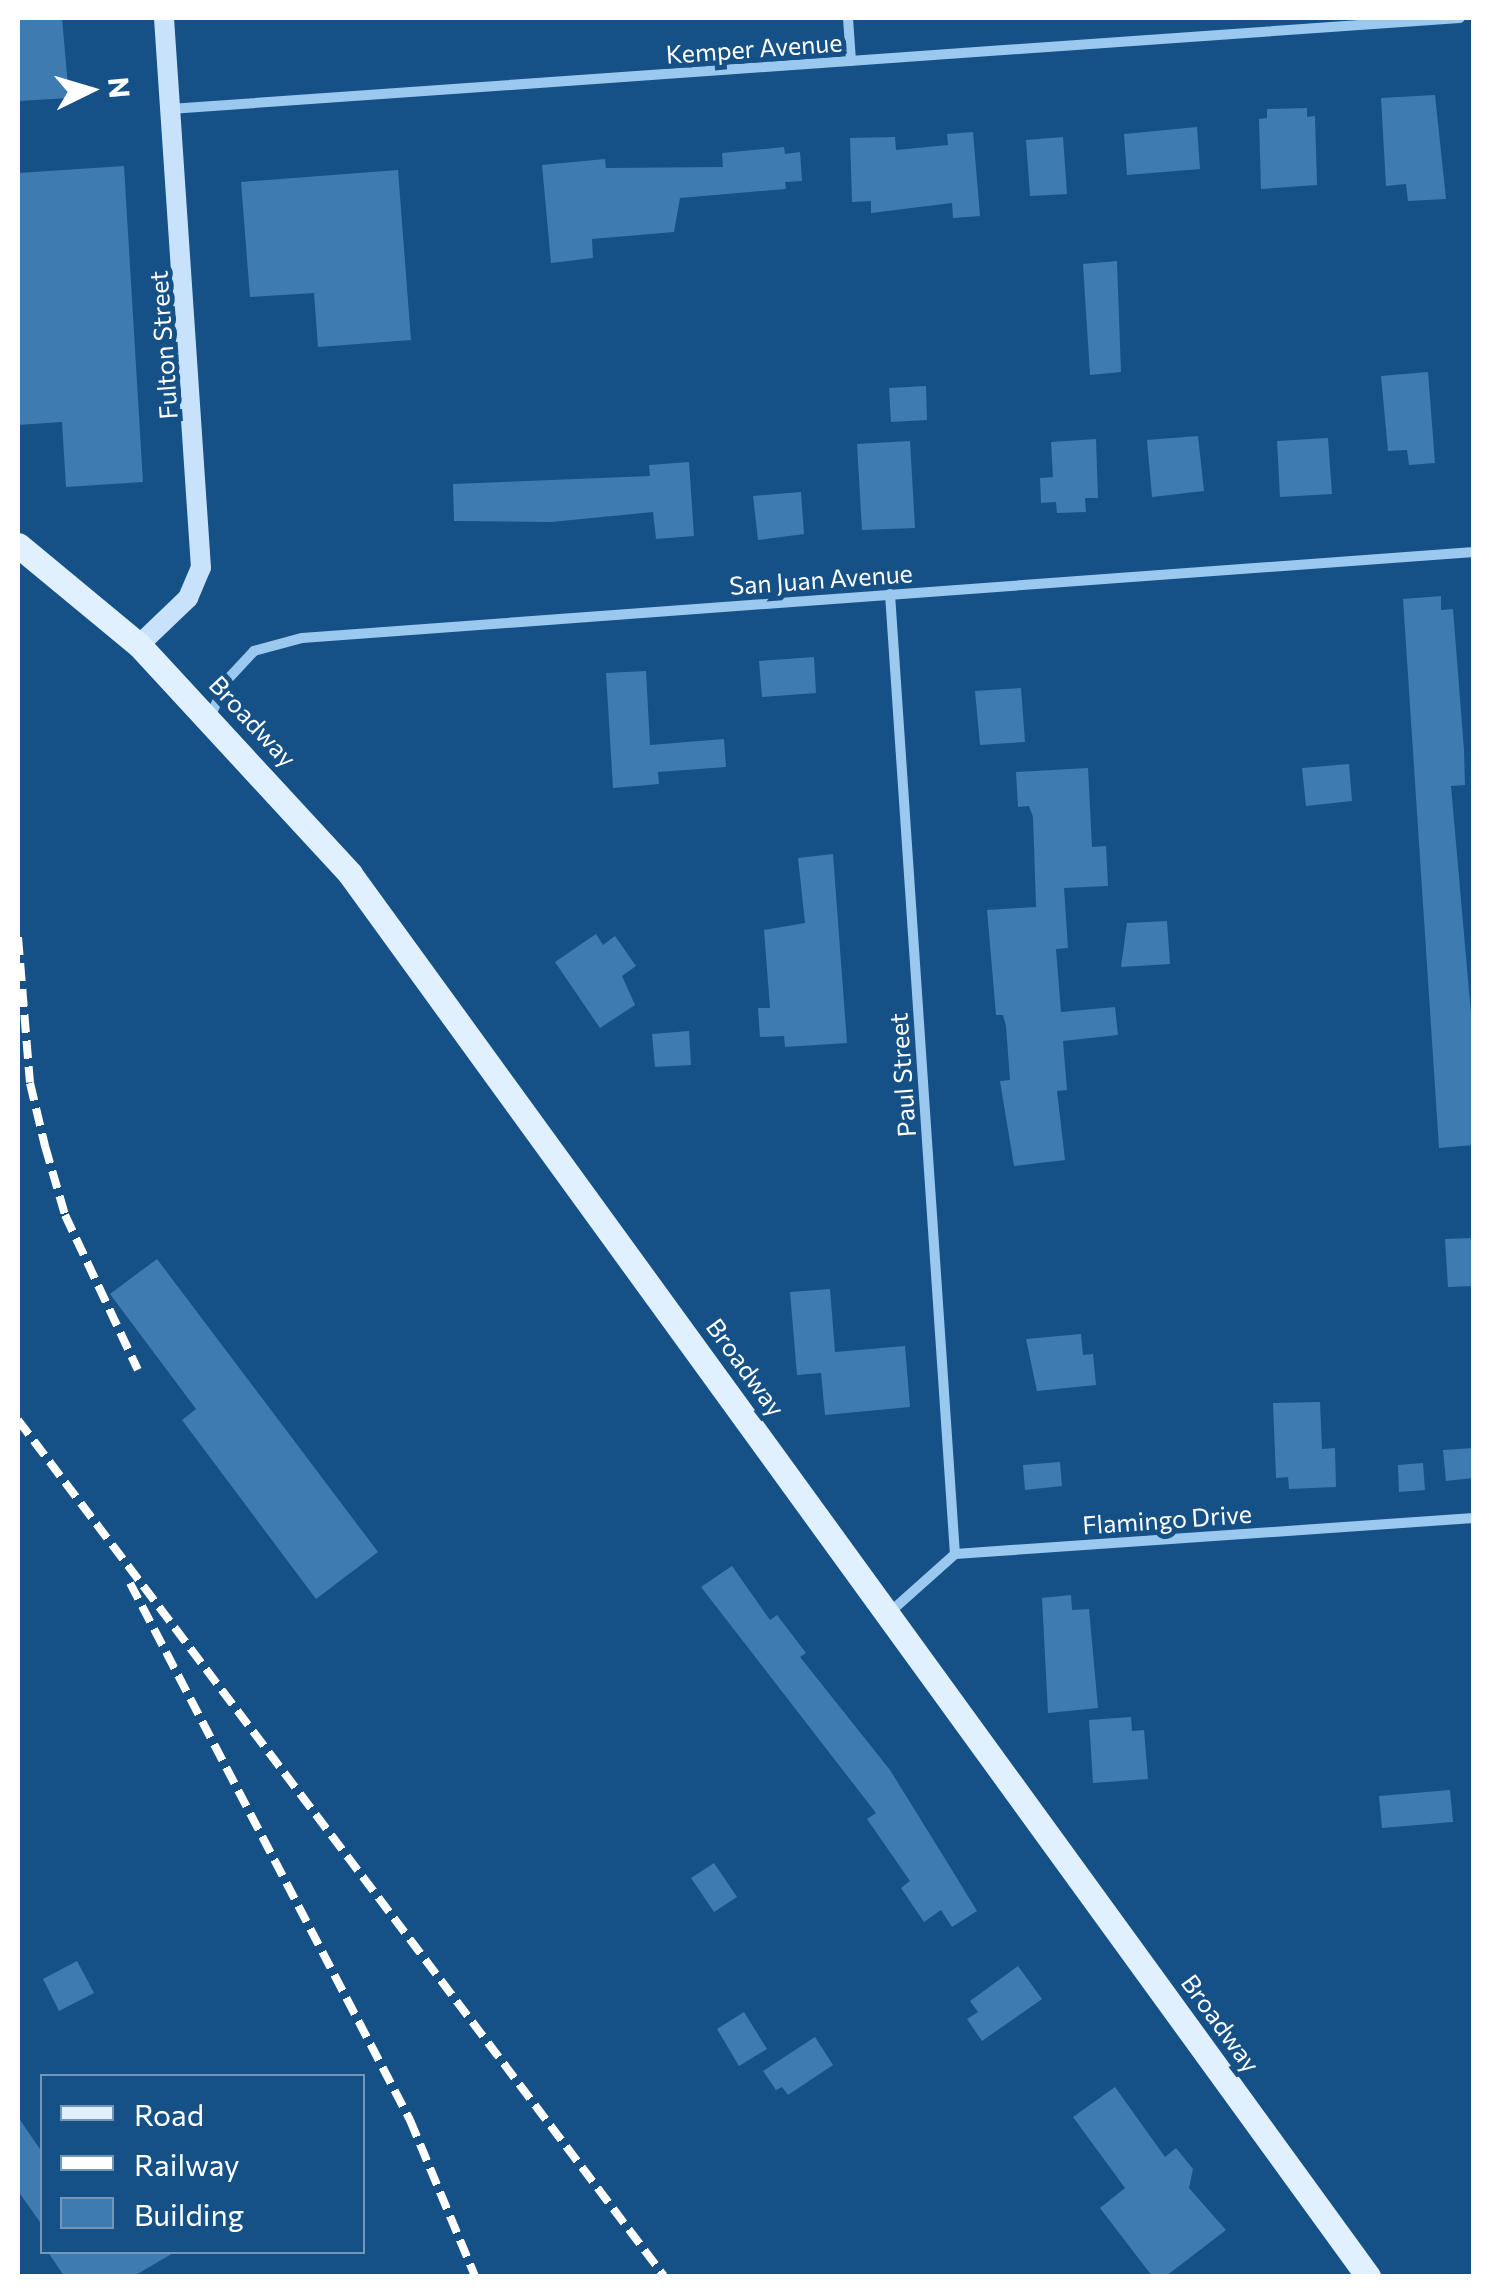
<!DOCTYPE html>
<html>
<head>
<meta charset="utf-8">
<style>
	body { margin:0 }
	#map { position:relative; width:1491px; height:2294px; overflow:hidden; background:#155187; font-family:Commissioner,sans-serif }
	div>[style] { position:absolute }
	.building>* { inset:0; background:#3d7bb1 }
	.street>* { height:10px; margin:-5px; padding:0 5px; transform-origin:5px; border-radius:5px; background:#9ac8ee }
	.secondary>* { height:20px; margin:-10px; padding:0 10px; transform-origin:10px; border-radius:10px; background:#c7e2fa }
	.primary>* { height:25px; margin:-12.5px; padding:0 12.5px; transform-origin:12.5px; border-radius:12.5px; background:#e1f0ff }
	.rail>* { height:8px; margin-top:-4px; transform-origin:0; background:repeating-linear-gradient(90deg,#fff 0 18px,transparent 0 26px) }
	span { translate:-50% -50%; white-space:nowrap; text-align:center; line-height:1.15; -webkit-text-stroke:10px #155187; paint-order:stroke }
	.street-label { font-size:25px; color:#fff }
	.frame { position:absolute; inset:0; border:20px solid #fff; pointer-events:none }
	.legend { position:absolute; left:40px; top:2074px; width:325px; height:180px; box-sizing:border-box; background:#155187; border:2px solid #7397b7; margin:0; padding:12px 18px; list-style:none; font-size:30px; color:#fff }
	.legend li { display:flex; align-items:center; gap:20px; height:50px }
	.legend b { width:50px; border:2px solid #7397b7 }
	.north { position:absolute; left:40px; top:40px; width:100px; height:100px; -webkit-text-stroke:8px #155187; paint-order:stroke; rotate:85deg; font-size:28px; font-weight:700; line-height:40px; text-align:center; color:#fff }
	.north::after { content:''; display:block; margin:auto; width:35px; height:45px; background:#fff; clip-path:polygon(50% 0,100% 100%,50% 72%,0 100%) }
</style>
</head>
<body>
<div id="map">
	<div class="building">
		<i style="clip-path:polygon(18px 18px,62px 18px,69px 98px,18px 101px)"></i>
		<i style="clip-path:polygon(1435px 95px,1446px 199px,1408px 201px,1406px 184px,1386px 186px,1381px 98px)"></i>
		<i style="clip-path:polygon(1307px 108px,1307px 117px,1315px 116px,1317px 185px,1261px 189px,1259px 119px,1267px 118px,1267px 109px)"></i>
		<i style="clip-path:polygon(1197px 127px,1200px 169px,1127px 175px,1124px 134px)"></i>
		<i style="clip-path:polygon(973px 132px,980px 216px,953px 218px,952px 203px,871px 213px,871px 201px,852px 202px,850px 138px,895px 137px,896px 150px,948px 145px,947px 134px)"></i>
		<i style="clip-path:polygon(1063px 137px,1067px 194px,1030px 196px,1026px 140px)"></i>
		<i style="clip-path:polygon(784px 147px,785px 154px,800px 152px,802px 181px,785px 182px,786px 189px,680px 198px,674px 232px,592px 239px,593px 258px,551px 263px,542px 165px,605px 159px,606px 168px,723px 167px,722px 153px)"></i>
		<i style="clip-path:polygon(124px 166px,143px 482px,66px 487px,62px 422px,18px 425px,18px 173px)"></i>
		<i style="clip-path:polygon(398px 170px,411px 340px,318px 347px,314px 293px,250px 297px,241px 182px)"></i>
		<i style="clip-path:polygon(1117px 261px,1121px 372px,1090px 375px,1083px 264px)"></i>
		<i style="clip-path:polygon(1428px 372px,1435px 463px,1409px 465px,1407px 450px,1388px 451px,1381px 376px)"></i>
		<i style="clip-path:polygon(926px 386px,927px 420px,891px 422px,889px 388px)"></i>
		<i style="clip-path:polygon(1198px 436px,1204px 491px,1152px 497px,1147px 440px)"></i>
		<i style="clip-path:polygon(1328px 438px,1332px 494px,1280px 497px,1277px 441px)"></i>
		<i style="clip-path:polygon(1096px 439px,1098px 498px,1085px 498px,1086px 512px,1057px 513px,1056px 502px,1041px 503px,1040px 478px,1053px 477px,1051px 442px)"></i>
		<i style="clip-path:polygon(910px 441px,915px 528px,862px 530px,857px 444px)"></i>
		<i style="clip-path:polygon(689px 462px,694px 536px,656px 539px,653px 512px,551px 522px,454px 521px,453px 484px,650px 476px,649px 465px)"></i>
		<i style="clip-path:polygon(801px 492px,804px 534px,758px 540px,753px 496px)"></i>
		<i style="clip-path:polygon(1441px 596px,1441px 610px,1453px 609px,1464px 750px,1465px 785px,1451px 786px,1474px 1048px,1474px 1145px,1439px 1148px,1403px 599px)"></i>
		<i style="clip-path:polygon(814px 657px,816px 693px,762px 697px,759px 661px)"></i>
		<i style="clip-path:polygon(646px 671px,650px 745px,724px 739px,726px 767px,658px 772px,659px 784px,613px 788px,606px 673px)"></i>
		<i style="clip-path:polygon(1021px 688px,1025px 742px,980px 745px,975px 691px)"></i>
		<i style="clip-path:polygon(1349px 764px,1352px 801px,1306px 806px,1302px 768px)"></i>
		<i style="clip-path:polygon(1088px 768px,1092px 847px,1106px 846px,1108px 886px,1064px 888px,1068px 948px,1056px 949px,1061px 1012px,1115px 1007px,1118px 1035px,1063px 1041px,1067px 1090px,1057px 1091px,1065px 1160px,1014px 1166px,1000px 1081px,1010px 1080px,1006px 1026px,1003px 1015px,996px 1015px,987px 910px,1036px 907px,1033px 817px,1029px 806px,1018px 807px,1016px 772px)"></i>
		<i style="clip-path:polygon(833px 854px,847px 1043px,785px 1047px,784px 1036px,760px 1037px,758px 1008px,770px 1008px,764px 930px,805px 923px,798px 858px)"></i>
		<i style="clip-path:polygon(1167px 921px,1170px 964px,1121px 967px,1127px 923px)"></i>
		<i style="clip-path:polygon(596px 934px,603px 945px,615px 936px,636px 966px,622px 976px,635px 1005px,600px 1028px,555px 962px)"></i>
		<i style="clip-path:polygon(689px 1031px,691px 1065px,655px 1067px,652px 1034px)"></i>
		<i style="clip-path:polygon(1474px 1238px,1474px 1286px,1448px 1287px,1445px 1239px)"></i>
		<i style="clip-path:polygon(157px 1259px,378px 1552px,316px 1599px,182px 1420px,196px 1409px,110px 1294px)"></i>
		<i style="clip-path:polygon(830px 1289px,835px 1352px,905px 1346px,910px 1407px,825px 1415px,821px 1373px,797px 1375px,790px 1292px)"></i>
		<i style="clip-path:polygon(1081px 1334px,1083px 1355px,1093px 1354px,1096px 1385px,1037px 1391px,1026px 1339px)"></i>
		<i style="clip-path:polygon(1320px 1402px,1322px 1449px,1335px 1448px,1336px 1487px,1289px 1489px,1288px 1477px,1276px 1478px,1273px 1403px)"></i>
		<i style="clip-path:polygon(1474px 1448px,1474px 1478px,1446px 1481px,1443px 1450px)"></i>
		<i style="clip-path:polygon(1060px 1462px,1062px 1486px,1025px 1490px,1023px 1465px)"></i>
		<i style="clip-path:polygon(1423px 1463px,1425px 1490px,1399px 1492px,1398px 1465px)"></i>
		<i style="clip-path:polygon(732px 1566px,770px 1620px,777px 1615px,806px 1653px,800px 1657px,890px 1770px,947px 1862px,977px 1911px,952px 1927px,941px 1910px,924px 1922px,901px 1888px,910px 1881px,867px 1819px,876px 1813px,701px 1587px)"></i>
		<i style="clip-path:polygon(1071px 1595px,1072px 1610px,1089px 1609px,1098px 1708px,1048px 1713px,1042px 1598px)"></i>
		<i style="clip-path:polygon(1131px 1717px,1132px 1731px,1144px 1730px,1148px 1779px,1093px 1783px,1089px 1720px)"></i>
		<i style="clip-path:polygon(1450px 1790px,1453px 1822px,1382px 1828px,1379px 1796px)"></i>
		<i style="clip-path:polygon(714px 1863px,737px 1897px,714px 1912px,691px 1878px)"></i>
		<i style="clip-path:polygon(77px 1961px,94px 1993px,59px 2011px,43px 1979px)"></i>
		<i style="clip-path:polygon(1018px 1966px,1042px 1999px,982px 2041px,967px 2019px,978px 2012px,970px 2001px)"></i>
		<i style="clip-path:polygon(744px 2012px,767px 2049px,739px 2066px,717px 2029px)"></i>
		<i style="clip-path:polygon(815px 2037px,833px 2065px,788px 2095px,782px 2087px,776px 2090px,763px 2071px)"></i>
		<i style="clip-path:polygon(1115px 2087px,1165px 2157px,1176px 2148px,1193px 2169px,1189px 2188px,1226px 2230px,1166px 2276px,1152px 2276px,1100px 2208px,1125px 2188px,1073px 2117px)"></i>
		<i style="clip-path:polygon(18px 2117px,42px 2152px,42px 2225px,18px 2191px)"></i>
		<i style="clip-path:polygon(48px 2252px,175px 2252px,134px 2276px,64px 2276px)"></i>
	</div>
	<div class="street">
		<i style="left:848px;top:18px;width:43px;rotate:86deg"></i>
		<i style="left:170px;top:109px;width:1293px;rotate:-4.04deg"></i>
		<i style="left:890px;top:594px;width:962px;rotate:86.13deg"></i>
		<i style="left:210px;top:717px;width:41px;rotate:-65.3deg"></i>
		<i style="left:227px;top:680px;width:40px;rotate:-47deg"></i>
		<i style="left:254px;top:651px;width:50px;rotate:-15.2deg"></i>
		<i style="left:302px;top:638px;width:1175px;rotate:-4.2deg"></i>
		<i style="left:889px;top:1613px;width:89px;rotate:-41.8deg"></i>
		<i style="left:955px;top:1554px;width:520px;rotate:-3.97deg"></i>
	</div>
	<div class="secondary">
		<i style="left:139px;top:645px;width:68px;rotate:-43.8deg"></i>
		<i style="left:188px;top:598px;width:33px;rotate:-67deg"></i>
		<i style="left:201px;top:568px;width:551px;rotate:-93.85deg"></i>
	</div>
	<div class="primary">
		<i style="left:18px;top:545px;width:157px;rotate:39.6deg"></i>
		<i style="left:139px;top:645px;width:311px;rotate:47.3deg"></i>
		<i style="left:350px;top:874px;width:1733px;rotate:54.02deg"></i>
	</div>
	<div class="rail">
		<i style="left:18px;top:937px;width:146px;rotate:85.3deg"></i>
		<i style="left:30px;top:1083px;width:65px;rotate:76.6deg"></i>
		<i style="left:45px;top:1146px;width:72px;rotate:73.8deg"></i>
		<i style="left:65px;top:1215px;width:171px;rotate:64.8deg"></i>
		<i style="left:18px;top:1420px;width:1072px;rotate:52.96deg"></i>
		<i style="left:130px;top:1583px;width:606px;rotate:62.46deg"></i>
		<i style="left:410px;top:2120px;width:169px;rotate:67.4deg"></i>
	</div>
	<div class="street-label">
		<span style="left:754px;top:48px;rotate:-4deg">Kemper Avenue</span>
		<span style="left:163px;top:345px;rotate:-94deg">Fulton Street</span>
		<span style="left:821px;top:579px;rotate:-4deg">San Juan Avenue</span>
		<span style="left:253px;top:721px;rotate:47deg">Broadway</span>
		<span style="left:902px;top:1075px;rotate:-94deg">Paul Street</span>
		<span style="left:746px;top:1367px;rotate:54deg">Broadway</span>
		<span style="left:1167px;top:1519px;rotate:-4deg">Flamingo Drive</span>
		<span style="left:1221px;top:2023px;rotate:54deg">Broadway</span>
	</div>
	<div class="frame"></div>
	<ul class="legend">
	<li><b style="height:12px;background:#e1f0ff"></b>Road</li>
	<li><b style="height:12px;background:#fff"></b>Railway</li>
	<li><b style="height:28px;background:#3d7bb1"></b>Building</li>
	</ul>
	<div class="north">N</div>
</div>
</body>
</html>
